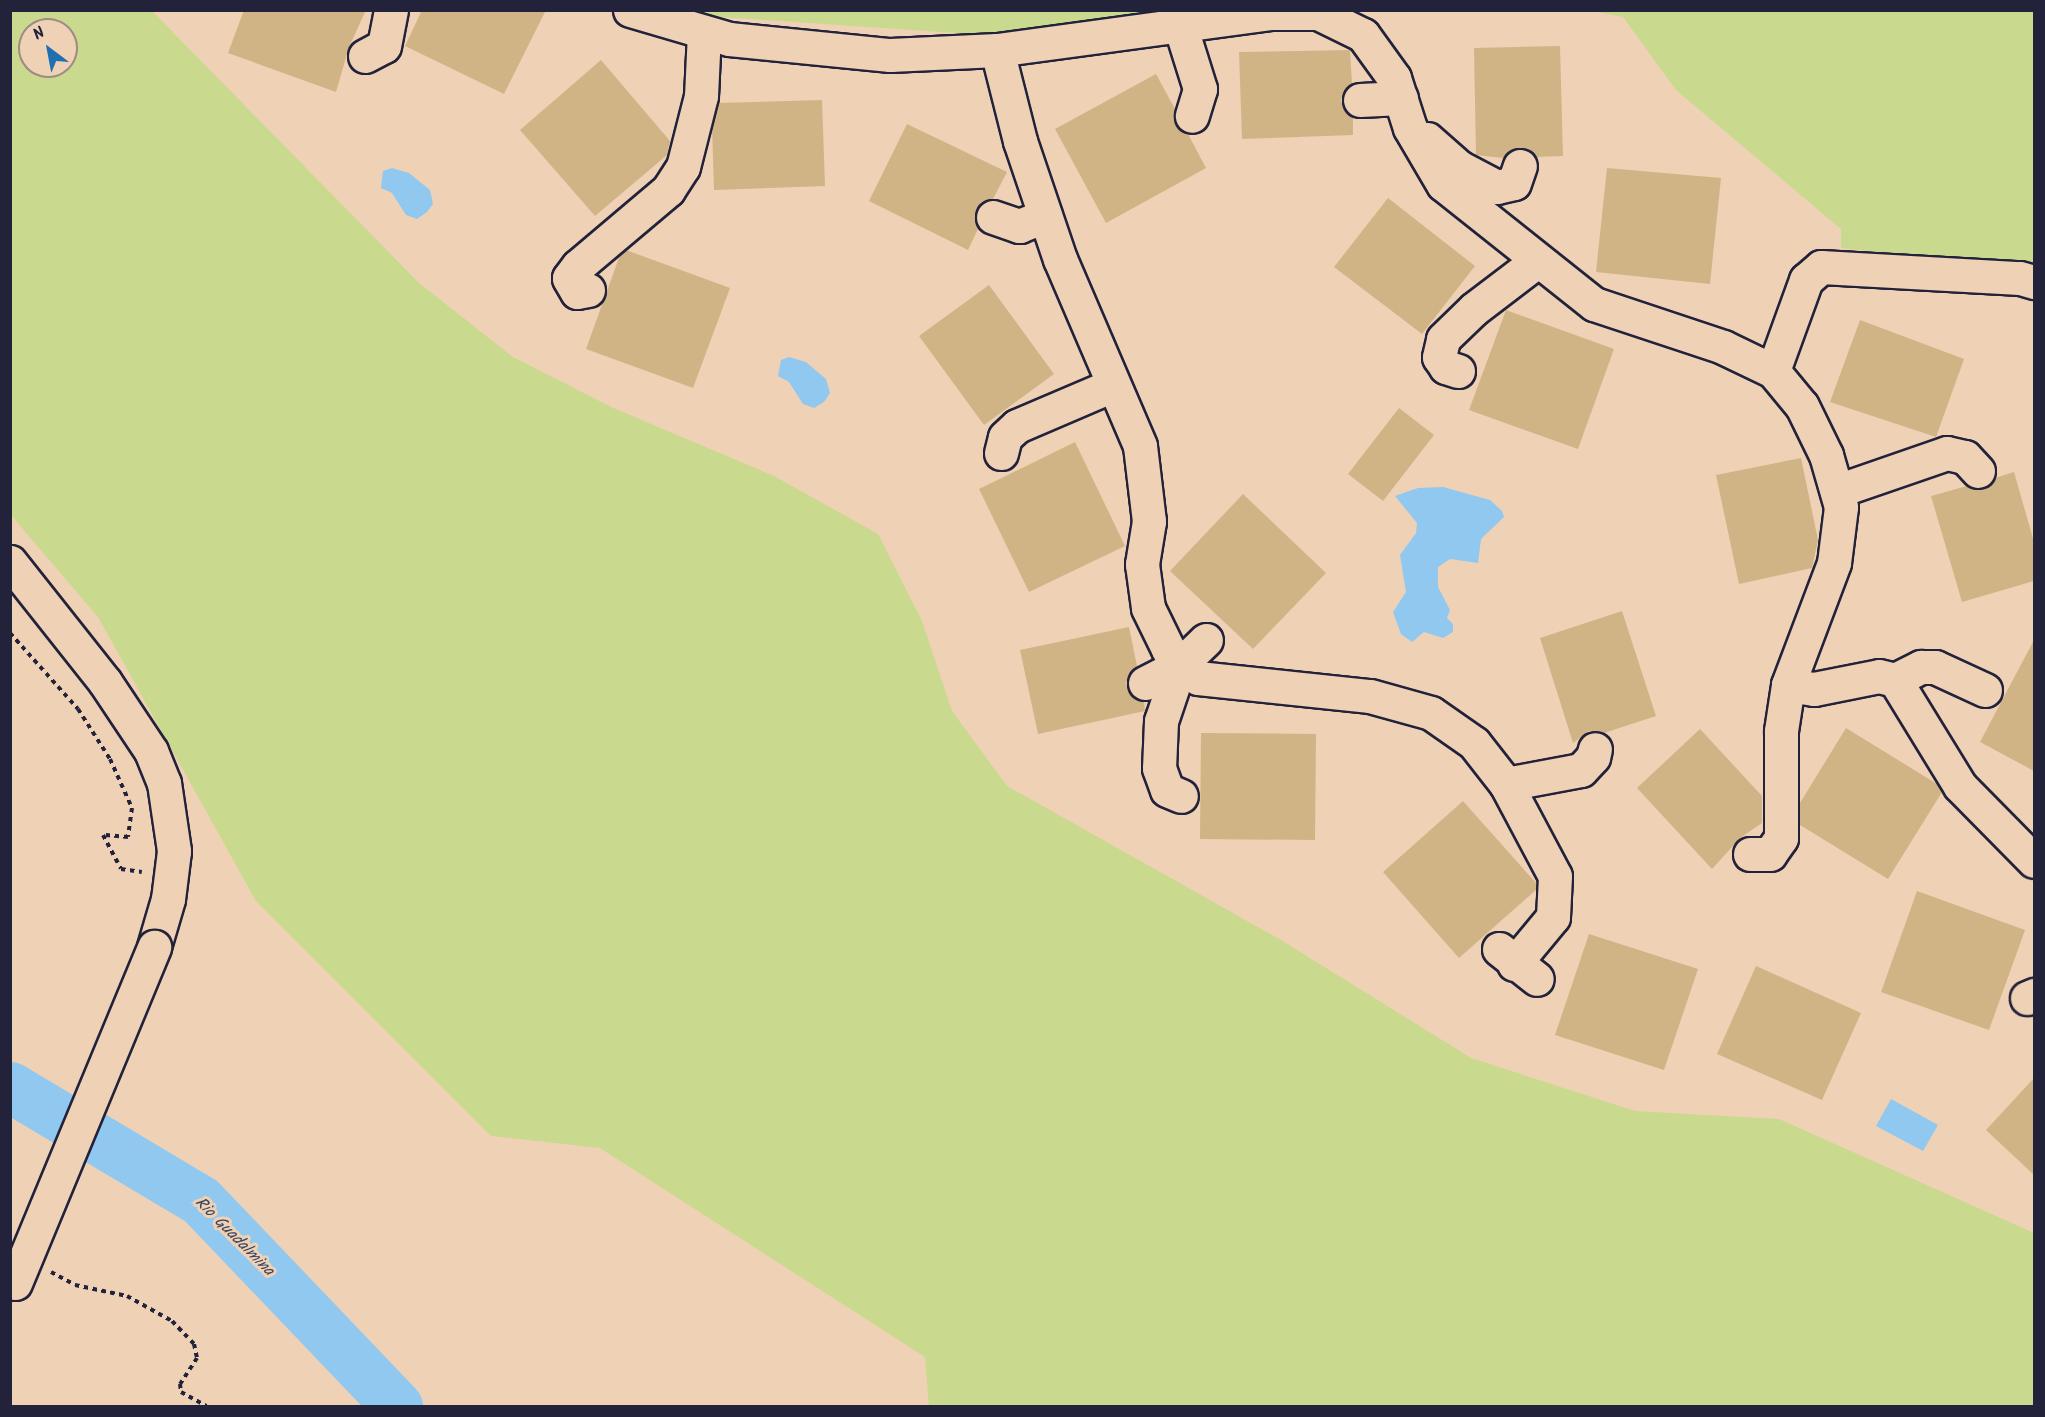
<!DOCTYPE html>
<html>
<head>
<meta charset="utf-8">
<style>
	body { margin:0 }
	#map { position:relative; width:2045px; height:1417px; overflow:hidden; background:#efd1b5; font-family:Kalam,sans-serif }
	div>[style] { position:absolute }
	.green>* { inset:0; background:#c9d98d }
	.water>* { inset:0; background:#91c8f0 }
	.river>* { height:51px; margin:-25.5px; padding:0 25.5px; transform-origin:25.5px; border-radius:25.5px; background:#91c8f0 }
	.building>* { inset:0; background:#d1b486 }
	.path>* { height:4px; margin-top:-2px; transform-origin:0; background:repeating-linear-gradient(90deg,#22223b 0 4.5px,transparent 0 9px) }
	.roads { filter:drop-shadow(2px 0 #22223b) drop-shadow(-2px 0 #22223b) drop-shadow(0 2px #22223b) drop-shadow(0 -2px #22223b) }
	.minor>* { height:33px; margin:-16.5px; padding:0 16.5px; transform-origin:16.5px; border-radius:16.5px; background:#efd1b5 }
	.bridges { filter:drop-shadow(2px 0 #22223b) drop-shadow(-2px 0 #22223b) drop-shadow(0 2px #22223b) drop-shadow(0 -2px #22223b) }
	.minor-bridge>* { height:33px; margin:-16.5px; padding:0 16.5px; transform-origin:16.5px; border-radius:16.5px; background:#efd1b5 }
	span { translate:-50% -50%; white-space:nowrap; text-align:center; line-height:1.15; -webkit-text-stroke:6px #efd1b5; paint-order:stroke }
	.water-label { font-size:16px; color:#38435f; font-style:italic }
	.frame { position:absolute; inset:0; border:12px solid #22223b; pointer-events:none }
	.north { position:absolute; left:18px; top:18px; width:60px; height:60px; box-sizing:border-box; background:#efd1b5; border:2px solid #9d8b84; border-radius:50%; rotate:328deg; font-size:16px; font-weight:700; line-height:24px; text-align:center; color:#22223b }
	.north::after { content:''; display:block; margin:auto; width:21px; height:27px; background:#1f6fb2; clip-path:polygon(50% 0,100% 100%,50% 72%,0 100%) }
</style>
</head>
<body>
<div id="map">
	<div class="green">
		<i style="clip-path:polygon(evenodd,10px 11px,152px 11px,419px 283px,513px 357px,611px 407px,774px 476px,878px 534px,922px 621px,952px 711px,1007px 786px,1281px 940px,1471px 1058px,1635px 1111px,1779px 1119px,2034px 1233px,2034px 1406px,929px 1406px,925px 1357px,600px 1148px,491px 1136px,256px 901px,98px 617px,11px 515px,10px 11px,30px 30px,66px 30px,66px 66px,30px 66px,30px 30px)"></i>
		<i style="clip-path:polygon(700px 11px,1188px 11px,986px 35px,720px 17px)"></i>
		<i style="clip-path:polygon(1592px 11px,2034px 11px,2034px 270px,1841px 248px,1841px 229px,1676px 90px,1623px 17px)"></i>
	</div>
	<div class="water">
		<i style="clip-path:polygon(392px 168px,409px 173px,430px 190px,433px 204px,427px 212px,417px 219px,406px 215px,392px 193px,381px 188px,383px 171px)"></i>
		<i style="clip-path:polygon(789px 357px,806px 362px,826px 379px,830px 393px,824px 402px,814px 408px,803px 404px,789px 382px,778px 376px,781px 360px)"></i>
		<i style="clip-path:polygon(1443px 487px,1490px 500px,1502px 511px,1504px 517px,1481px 539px,1478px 563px,1450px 559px,1438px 567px,1438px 587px,1450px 610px,1447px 618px,1453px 624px,1453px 632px,1443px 638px,1424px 632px,1412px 642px,1401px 634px,1393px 612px,1406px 592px,1400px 555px,1416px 533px,1417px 523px,1395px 496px,1418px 488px)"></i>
		<i style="clip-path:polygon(1891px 1099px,1938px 1125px,1923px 1151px,1876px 1126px)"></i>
	</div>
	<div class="river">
		<i style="left:10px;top:1087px;width:222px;rotate:30.8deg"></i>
		<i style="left:201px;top:1201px;width:284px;rotate:46.3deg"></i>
	</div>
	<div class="building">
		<i style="clip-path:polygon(244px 10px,366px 10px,349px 47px,336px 92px,228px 53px)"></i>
		<i style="clip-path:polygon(422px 10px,546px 10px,504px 94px,405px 46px)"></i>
		<i style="clip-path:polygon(1560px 46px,1563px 156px,1536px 157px,1527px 149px,1517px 148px,1503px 158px,1476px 155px,1474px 48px)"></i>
		<i style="clip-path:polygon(1350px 50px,1352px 84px,1341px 100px,1345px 111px,1353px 117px,1353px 135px,1242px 139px,1239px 52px)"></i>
		<i style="clip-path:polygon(601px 60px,670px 141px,667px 155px,595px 216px,520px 130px)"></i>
		<i style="clip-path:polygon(1156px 74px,1175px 109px,1174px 121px,1188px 134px,1206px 168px,1106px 223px,1055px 129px)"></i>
		<i style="clip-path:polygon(822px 100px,825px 186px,714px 190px,712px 127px,718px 103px)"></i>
		<i style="clip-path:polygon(907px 124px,1007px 172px,993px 199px,981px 202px,976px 210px,978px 229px,968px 250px,869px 201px)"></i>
		<i style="clip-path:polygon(1607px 168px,1721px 178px,1710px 284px,1596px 272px)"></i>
		<i style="clip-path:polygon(1388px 198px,1475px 266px,1422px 334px,1334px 267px)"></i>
		<i style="clip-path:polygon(626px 250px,730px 288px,693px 388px,586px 349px,620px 255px)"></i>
		<i style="clip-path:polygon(989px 285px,1054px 374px,984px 425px,919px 336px)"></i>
		<i style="clip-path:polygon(1506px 310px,1614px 349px,1578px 449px,1469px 410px)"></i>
		<i style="clip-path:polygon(1860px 320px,1964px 359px,1936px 437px,1830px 402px)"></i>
		<i style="clip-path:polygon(1399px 408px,1434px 435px,1383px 501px,1348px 474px)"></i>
		<i style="clip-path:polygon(1075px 442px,1125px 546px,1029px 592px,979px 489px)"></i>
		<i style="clip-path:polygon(1801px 458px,1818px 540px,1812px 568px,1739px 584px,1716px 475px)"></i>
		<i style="clip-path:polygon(2014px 472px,2034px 542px,2034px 581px,1962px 602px,1931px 496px,1967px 486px,1983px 489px,1995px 478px)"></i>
		<i style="clip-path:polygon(1243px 494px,1326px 573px,1253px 649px,1170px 571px)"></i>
		<i style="clip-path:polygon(1622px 611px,1656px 716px,1604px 733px,1589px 731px,1573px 743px,1540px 638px)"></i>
		<i style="clip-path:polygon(1129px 627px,1137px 666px,1126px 683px,1134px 698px,1144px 702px,1145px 711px,1038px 734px,1020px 650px)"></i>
		<i style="clip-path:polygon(2034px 640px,2034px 771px,1980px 742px)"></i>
		<i style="clip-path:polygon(1846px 728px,1937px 784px,1942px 792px,1888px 879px,1800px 825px,1800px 803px)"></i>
		<i style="clip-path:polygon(1700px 729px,1762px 796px,1762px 823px,1740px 838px,1712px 869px,1637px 788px)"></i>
		<i style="clip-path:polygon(1201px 733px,1316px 734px,1315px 840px,1200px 839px)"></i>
		<i style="clip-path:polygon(1463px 801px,1536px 883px,1536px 890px,1459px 958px,1383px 872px)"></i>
		<i style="clip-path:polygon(1917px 891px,2025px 930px,1989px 1030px,1881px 992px)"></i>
		<i style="clip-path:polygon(1589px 934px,1698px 969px,1664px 1070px,1555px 1035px)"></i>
		<i style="clip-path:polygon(1756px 966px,1861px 1013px,1822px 1100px,1717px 1054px)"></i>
		<i style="clip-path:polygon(2034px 1078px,2034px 1175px,1986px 1130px)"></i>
	</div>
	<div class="path">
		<i style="left:10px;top:633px;width:102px;rotate:48.2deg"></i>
		<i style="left:78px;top:709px;width:59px;rotate:57.4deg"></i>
		<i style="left:110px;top:759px;width:54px;rotate:65.8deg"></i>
		<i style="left:132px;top:808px;width:29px;rotate:98deg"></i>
		<i style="left:128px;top:837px;width:25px;rotate:-175deg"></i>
		<i style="left:103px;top:835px;width:38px;rotate:62deg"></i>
		<i style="left:121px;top:869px;width:21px;rotate:8deg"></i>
		<i style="left:51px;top:1272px;width:27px;rotate:28deg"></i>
		<i style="left:75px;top:1285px;width:53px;rotate:11.9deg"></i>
		<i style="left:127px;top:1296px;width:51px;rotate:29.1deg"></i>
		<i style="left:172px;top:1321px;width:32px;rotate:46deg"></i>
		<i style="left:194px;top:1344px;width:14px;rotate:78deg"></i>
		<i style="left:197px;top:1358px;width:31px;rotate:123deg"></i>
		<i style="left:180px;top:1384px;width:8px;rotate:83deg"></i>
		<i style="left:181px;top:1392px;width:29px;rotate:29deg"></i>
	</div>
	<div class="roads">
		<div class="minor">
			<i style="left:630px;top:10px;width:103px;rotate:16.3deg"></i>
			<i style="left:729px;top:39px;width:162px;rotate:5.7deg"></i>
			<i style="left:890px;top:55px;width:107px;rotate:-2.7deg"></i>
			<i style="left:997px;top:50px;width:275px;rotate:-7.7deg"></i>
			<i style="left:1269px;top:13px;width:49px"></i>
			<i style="left:1318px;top:13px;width:50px;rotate:26.1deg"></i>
			<i style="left:1363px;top:35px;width:53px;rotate:54.2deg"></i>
			<i style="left:1394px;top:78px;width:52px;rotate:72.3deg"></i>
			<i style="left:1410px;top:128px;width:65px;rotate:59.5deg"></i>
			<i style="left:1443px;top:184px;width:193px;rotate:38.5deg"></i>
			<i style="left:1594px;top:304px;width:136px;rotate:18.4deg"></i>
			<i style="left:1723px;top:347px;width:55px;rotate:25.6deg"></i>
			<i style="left:1773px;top:371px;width:45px;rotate:50.4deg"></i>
			<i style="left:1802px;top:406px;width:55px;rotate:63.9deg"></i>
			<i style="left:1826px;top:455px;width:54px;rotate:73.9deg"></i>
			<i style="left:1841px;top:507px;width:56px;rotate:97.1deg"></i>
			<i style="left:1834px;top:563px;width:130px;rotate:110.7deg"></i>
			<i style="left:1788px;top:685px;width:47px;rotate:98.7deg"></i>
			<i style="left:1781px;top:731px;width:107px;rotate:90deg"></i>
			<i style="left:1781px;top:838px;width:19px;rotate:125deg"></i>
			<i style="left:1770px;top:854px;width:20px;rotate:180deg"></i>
			<i style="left:1180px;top:25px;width:67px;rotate:72.6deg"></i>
			<i style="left:1200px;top:89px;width:28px;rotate:107deg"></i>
			<i style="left:997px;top:50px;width:94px;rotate:75.8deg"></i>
			<i style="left:1020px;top:141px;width:125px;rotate:71.3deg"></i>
			<i style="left:1060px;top:259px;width:203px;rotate:66.8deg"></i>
			<i style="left:1140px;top:446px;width:76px;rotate:83.2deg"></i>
			<i style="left:1149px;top:521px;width:44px;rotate:99.2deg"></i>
			<i style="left:1142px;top:564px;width:44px;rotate:82.2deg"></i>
			<i style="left:1148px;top:608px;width:46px;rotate:64deg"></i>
			<i style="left:1168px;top:649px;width:20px;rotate:53deg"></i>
			<i style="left:1180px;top:665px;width:22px;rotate:36deg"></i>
			<i style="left:1198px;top:678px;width:173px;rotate:6deg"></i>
			<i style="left:1370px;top:696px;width:63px;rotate:15.6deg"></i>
			<i style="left:1431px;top:713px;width:52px;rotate:34.9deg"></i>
			<i style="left:1474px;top:743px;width:52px;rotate:52deg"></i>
			<i style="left:1506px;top:784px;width:104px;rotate:62deg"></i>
			<i style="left:1555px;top:876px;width:41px;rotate:92.8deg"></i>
			<i style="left:1553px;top:917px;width:61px;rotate:129.7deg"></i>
			<i style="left:365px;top:56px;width:21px;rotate:-28deg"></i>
			<i style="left:384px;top:46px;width:37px;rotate:-79deg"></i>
			<i style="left:1360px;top:100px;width:41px;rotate:-2.8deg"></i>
			<i style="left:1427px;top:139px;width:43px;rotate:41.2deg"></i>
			<i style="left:1459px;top:167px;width:43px;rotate:27.8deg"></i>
			<i style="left:1497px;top:187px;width:17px;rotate:-13deg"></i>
			<i style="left:1514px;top:183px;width:18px;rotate:-71deg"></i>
			<i style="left:993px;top:217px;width:28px;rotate:19deg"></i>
			<i style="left:1019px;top:226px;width:28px;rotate:-21deg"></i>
			<i style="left:588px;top:290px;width:11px;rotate:170deg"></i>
			<i style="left:577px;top:292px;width:16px;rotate:-120deg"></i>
			<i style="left:569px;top:278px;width:15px;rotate:-53deg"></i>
			<i style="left:578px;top:266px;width:118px;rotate:-40.2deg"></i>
			<i style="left:668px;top:190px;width:27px;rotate:-57deg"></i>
			<i style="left:683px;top:167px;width:73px;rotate:-75.8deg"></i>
			<i style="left:701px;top:96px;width:64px;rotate:-87.3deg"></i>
			<i style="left:1458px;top:371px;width:13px;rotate:-162deg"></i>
			<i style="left:1446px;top:367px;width:12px;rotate:-125deg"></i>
			<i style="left:1439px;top:357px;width:18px;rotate:-77deg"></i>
			<i style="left:1443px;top:339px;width:43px;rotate:-44.1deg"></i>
			<i style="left:1474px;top:309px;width:79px;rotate:-37.3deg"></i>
			<i style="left:1773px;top:371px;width:97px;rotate:-70.1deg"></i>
			<i style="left:1806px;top:280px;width:20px;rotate:-41deg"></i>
			<i style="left:1821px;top:267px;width:199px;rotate:3.2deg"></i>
			<i style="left:2020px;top:278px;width:15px;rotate:16deg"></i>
			<i style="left:1001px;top:453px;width:16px;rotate:-76deg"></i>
			<i style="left:1005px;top:437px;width:16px;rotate:-43deg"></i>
			<i style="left:1017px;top:426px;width:104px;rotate:-23.1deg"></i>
			<i style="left:1837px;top:491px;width:116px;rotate:-19.1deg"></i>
			<i style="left:1947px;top:453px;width:18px;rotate:13deg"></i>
			<i style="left:1965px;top:457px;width:19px;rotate:47deg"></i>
			<i style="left:10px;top:562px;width:153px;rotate:51.6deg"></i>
			<i style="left:105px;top:682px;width:83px;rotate:56.3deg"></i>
			<i style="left:151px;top:751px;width:35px;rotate:68deg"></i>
			<i style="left:164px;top:783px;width:69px;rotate:81.6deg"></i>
			<i style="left:174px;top:851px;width:48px;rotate:97.1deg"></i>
			<i style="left:168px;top:899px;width:50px;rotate:106.3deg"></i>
			<i style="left:1180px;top:665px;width:59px;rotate:108.7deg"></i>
			<i style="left:1161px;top:721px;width:47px;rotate:92.4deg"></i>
			<i style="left:1159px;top:768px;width:23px;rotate:70deg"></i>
			<i style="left:1167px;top:790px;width:15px;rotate:23deg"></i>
			<i style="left:1895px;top:680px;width:29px;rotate:-27deg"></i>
			<i style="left:1921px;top:667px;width:14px"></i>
			<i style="left:1935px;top:667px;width:55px;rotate:24.7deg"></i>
			<i style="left:1145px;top:683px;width:39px;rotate:-27deg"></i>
			<i style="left:1180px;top:665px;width:36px;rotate:-44deg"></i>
			<i style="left:1788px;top:685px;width:26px;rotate:9deg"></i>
			<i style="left:1814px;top:689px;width:66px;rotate:-11.3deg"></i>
			<i style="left:1879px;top:676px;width:16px;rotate:14deg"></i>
			<i style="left:1895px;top:680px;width:124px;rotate:58.5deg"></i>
			<i style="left:1960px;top:786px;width:105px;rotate:45.4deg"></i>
			<i style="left:1506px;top:784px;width:76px;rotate:-10.6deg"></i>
			<i style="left:1581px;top:770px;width:18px;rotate:-47deg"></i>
			<i style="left:1593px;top:757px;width:8px;rotate:-76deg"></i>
			<i style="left:1499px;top:949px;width:48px;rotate:38.3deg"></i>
			<i style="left:2027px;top:998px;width:8px;rotate:-23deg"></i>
		</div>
	</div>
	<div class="bridges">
		<div class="minor-bridge">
			<i style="left:15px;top:1283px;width:364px;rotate:-67.5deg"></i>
		</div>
	</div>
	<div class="water-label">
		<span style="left:234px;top:1237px;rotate:45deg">Rio Guadalmina</span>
	</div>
	<div class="frame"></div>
	<div class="north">N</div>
</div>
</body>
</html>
